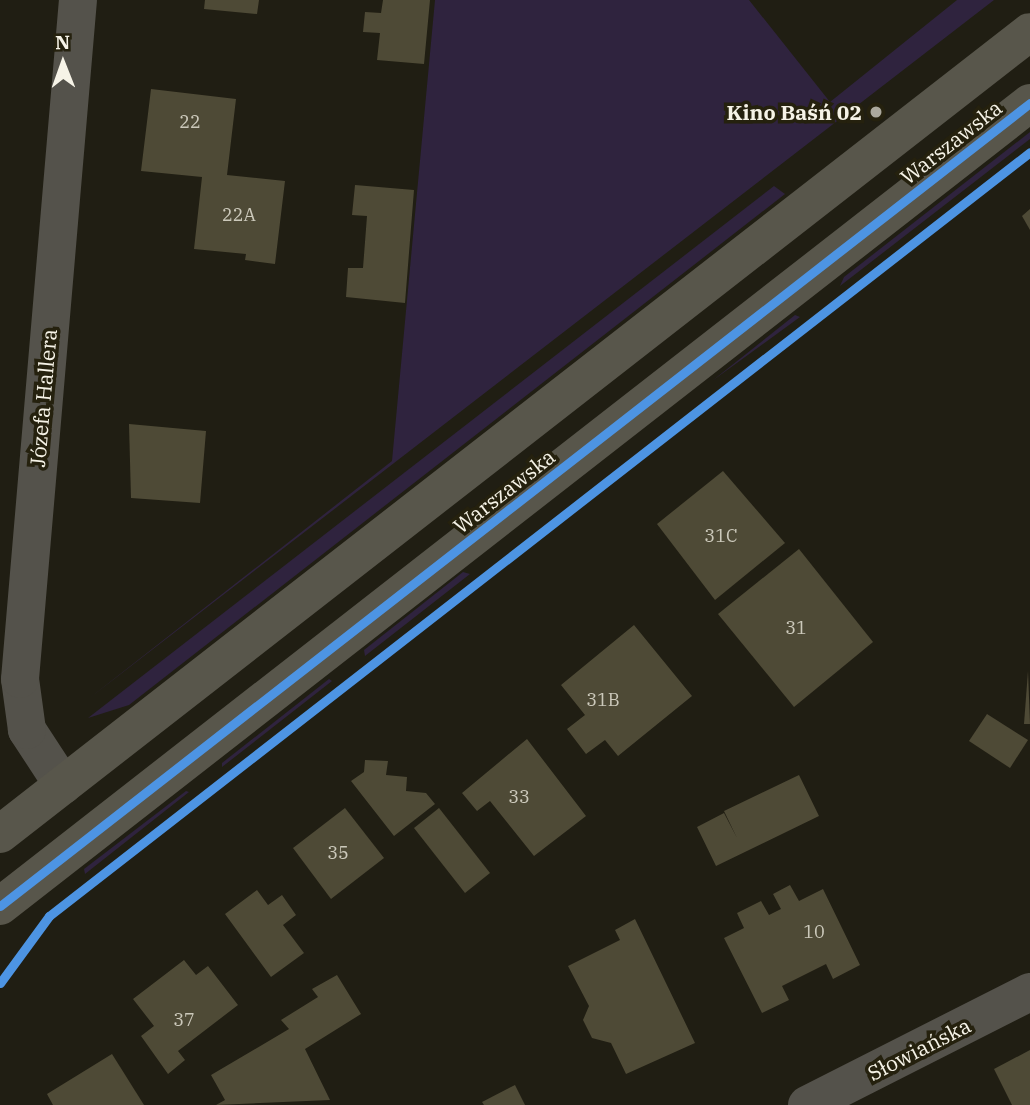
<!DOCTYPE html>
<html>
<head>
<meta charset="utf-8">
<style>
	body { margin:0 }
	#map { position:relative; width:1030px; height:1105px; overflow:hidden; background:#201e13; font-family:"IBM Plex Serif",serif }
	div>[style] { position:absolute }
	.green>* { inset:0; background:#2f233e }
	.building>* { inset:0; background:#4e4a36 }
	.street>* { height:38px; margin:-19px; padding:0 19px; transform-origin:19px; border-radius:19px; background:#54524b }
	.secondary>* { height:38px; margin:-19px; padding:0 19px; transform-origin:19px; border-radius:19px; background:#58564b }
	.cycleway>* { height:9px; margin:-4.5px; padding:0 4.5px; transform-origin:4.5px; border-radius:4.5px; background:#4d94e3 }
	.dots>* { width:19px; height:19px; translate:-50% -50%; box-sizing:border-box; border:4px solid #25210e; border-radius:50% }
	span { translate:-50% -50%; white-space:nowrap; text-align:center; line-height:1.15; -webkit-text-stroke:7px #25210e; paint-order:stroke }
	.number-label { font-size:18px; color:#ccc9bb }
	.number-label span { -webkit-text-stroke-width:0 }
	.poi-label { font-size:21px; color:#f6f3e7; font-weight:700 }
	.right { translate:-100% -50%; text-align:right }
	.street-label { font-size:21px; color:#f6f3e7 }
	.north { position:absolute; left:28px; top:28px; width:70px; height:70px; -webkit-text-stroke:5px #25210e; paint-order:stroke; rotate:359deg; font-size:19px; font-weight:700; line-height:28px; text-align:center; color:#f6f3e7 }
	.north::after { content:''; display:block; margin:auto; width:24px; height:32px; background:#f6f3e7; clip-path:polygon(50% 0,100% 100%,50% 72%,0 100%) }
</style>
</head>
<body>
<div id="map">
	<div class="green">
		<i style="clip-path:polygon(435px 0,749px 0,830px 102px,957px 0,994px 0,87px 700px,392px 461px)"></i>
		<i style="clip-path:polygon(1030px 132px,1030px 139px,840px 286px,844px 277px)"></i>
		<i style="clip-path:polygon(774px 186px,785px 194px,129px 705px,88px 718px)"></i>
		<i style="clip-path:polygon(795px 315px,800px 317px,712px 381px)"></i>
		<i style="clip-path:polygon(463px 572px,470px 574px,365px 656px,364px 650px)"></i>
		<i style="clip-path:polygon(329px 679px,332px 681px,222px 767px,222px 763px)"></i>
		<i style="clip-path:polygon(186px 791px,189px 792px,85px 874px,84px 869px)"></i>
	</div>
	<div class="building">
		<i style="clip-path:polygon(205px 0,259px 0,257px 14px,204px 9px)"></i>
		<i style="clip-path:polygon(383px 0,430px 0,424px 64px,377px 60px,380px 33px,363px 32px,365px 12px,381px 13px)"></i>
		<i style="clip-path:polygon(151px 89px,236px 99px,227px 175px,285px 181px,275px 264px,245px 260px,246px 254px,194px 249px,202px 177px,141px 171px)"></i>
		<i style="clip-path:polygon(355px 185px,414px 190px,405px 303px,346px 297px,348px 268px,363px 268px,367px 216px,352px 215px)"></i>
		<i style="clip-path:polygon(1030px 209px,1030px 230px,1022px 216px)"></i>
		<i style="clip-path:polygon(129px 424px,206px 431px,200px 503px,131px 498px)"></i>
		<i style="clip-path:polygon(723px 471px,785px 543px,715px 600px,657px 524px)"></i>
		<i style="clip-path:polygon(799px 549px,873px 642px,794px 707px,718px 614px)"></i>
		<i style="clip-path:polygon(634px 625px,692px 696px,618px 756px,605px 740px,586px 754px,567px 729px,585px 715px,561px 685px)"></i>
		<i style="clip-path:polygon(1028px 671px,1030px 724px,1024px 724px)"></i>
		<i style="clip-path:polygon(987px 714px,1028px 740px,1010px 768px,969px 741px)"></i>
		<i style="clip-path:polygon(527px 739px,586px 816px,534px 856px,490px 801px,477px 811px,462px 793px)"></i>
		<i style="clip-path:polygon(365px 760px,388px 761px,386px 775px,407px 777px,406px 791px,426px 793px,435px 804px,394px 836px,351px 781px,364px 772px)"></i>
		<i style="clip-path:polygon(799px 775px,819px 816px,716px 866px,697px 827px,724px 813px,737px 838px,724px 811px)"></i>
		<i style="clip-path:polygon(345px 808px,384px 858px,331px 899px,293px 848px)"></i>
		<i style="clip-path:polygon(439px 808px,490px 873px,465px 893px,414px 828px)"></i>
		<i style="clip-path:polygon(790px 885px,799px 901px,823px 889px,860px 965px,833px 979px,826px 964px,782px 986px,789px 1000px,762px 1013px,724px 938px,744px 928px,737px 913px,761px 901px,769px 915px,781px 909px,773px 894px)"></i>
		<i style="clip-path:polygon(257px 890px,268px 905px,282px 895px,296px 915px,283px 925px,304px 953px,271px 977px,225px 914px)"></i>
		<i style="clip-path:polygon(635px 919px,695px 1043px,626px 1074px,611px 1043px,592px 1038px,583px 1020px,589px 1006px,568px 966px,620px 940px,615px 930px)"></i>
		<i style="clip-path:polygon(184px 960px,196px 975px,208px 966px,238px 1005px,178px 1051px,185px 1060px,168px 1074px,141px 1036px,154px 1026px,133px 999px)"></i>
		<i style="clip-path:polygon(337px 975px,361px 1014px,305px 1049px,330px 1100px,216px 1105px,225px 1100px,211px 1075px,289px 1029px,281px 1020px,318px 997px,312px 989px)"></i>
		<i style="clip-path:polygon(1030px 1050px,1030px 1105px,1012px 1105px,994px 1069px)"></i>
		<i style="clip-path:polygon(112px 1054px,144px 1105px,53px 1105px,47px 1094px)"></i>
		<i style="clip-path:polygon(515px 1085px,525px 1105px,484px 1105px,482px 1102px)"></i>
	</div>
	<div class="street">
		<i style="left:63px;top:785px;width:66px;rotate:-123.2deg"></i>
		<i style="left:27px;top:730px;width:51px;rotate:-97.8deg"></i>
		<i style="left:20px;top:679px;width:681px;rotate:-85.12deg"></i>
		<i style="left:807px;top:1105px;width:250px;rotate:-26.9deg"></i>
	</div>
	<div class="secondary">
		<i style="left:0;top:834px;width:1305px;rotate:-37.91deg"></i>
		<i style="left:0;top:906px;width:1306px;rotate:-37.94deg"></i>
	</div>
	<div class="cycleway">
		<i style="left:0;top:906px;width:1306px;rotate:-37.94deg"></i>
		<i style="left:0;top:983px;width:83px;rotate:-53.8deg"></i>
		<i style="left:49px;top:916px;width:1243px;rotate:-37.91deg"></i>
	</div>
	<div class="dots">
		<i style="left:876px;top:112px;background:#aba89d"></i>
	</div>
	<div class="number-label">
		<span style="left:190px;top:122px">22</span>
		<span style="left:239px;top:215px">22A</span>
		<span style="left:721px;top:536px">31C</span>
		<span style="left:796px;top:628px">31</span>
		<span style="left:603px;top:700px">31B</span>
		<span style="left:519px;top:797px">33</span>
		<span style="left:338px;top:853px">35</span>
		<span style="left:814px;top:932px">10</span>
		<span style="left:184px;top:1020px">37</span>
	</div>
	<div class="poi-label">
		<span class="right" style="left:862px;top:112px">Kino Baśń 02</span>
	</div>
	<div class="street-label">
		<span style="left:951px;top:142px;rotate:-38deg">Warszawska</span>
		<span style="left:43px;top:398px;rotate:-85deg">Józefa Hallera</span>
		<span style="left:504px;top:491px;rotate:-38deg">Warszawska</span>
		<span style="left:919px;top:1049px;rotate:-27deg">Słowiańska</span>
	</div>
	<div class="north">N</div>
</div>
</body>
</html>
